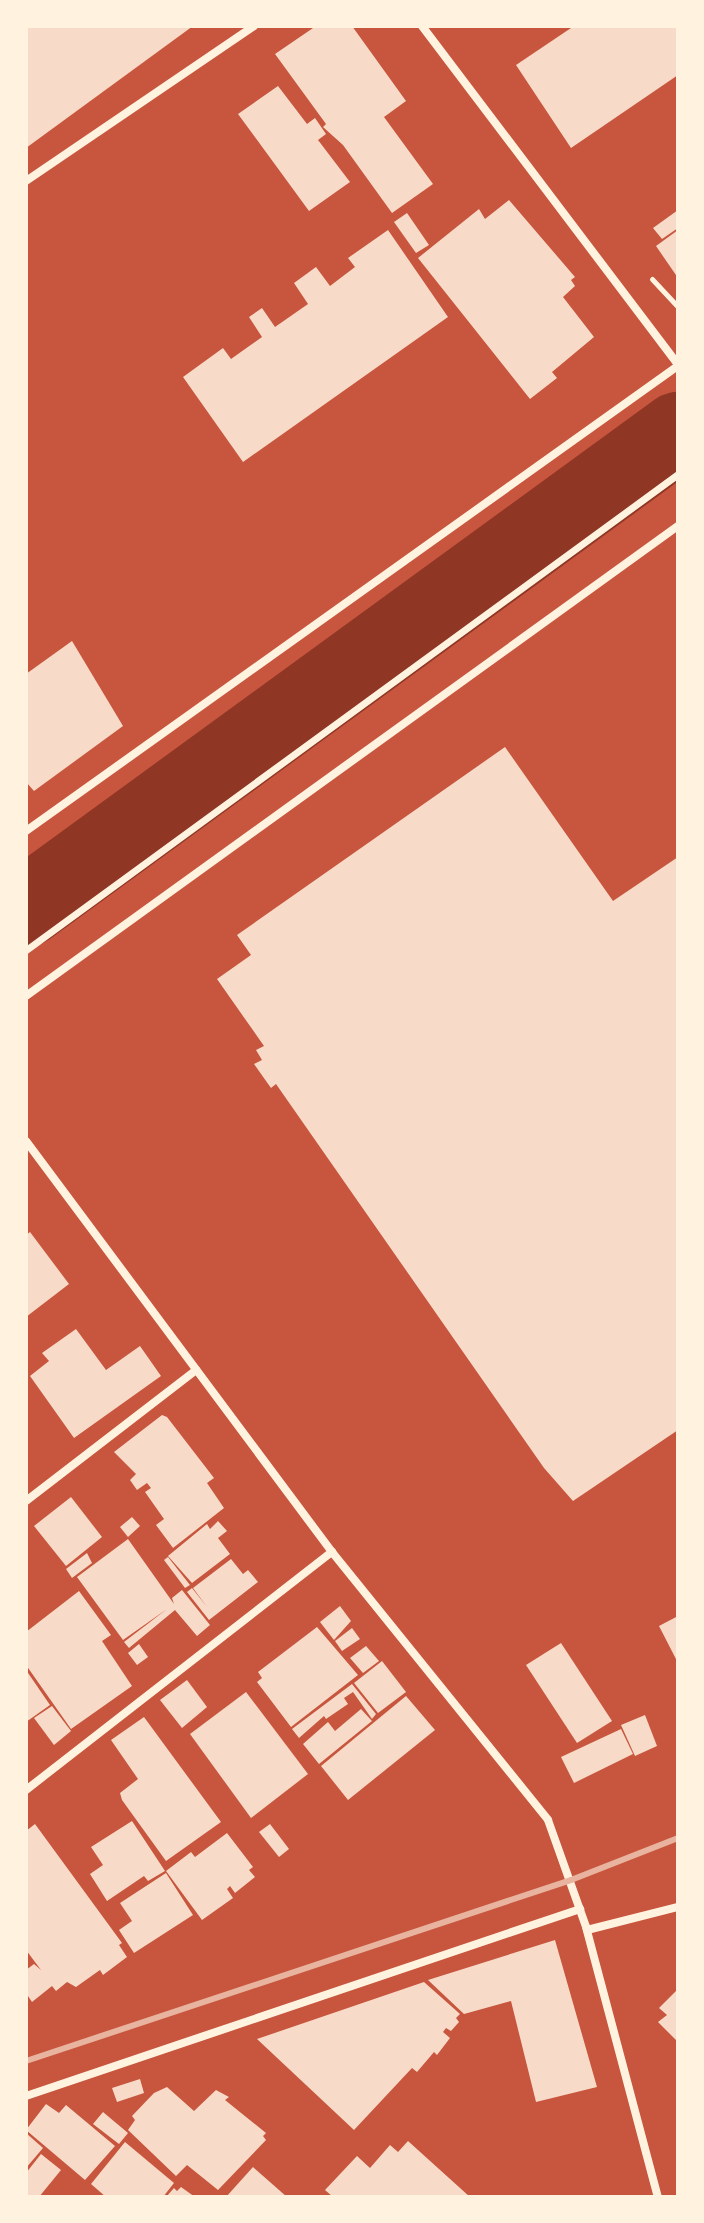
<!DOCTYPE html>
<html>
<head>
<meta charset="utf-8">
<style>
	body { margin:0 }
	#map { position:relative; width:704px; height:2223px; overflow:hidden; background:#c8553d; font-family:Overpass,sans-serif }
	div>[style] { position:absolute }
	.river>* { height:80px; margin:-40px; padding:0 40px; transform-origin:40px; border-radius:40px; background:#8f3625 }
	.building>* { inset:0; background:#f7dbc8 }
	.path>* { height:5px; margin:-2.5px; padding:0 2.5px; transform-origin:2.5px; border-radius:2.5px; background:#fff3e0 }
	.pedestrian>* { height:7px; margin:-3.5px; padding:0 3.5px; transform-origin:3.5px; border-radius:3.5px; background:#fff3e0 }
	.minor>* { height:8px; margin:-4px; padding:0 4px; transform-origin:4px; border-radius:4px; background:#fff3e0 }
	.rail>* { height:6px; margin:-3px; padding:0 3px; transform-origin:3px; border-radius:3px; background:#e9b49f }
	span { translate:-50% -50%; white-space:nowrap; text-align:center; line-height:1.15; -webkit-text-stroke:6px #fff3e0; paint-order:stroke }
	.frame { position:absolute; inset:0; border:28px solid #fff3e0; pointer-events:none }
</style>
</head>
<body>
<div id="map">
	<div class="river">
		<i style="left:26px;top:907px;width:807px;rotate:-36.07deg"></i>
	</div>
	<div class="building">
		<i style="clip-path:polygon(26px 26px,193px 26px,26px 148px)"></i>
		<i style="clip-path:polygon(316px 26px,352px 26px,406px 101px,384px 117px,433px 184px,392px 213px,343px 145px,323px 127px,326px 124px,275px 54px)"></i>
		<i style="clip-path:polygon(574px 26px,678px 26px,678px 75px,571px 148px,516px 65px)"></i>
		<i style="clip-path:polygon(278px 86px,307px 124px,315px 118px,326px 134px,318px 140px,350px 182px,309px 211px,238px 114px)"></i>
		<i style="clip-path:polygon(509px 200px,575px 277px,571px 280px,575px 286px,563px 297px,594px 337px,552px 372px,557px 378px,530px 399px,418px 258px,479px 209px,485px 219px)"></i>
		<i style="clip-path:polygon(678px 210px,678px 228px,662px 239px,653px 228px)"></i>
		<i style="clip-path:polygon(407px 213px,429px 245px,416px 253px,394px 222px)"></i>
		<i style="clip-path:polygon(388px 230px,448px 317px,243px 462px,183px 377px,223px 348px,231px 359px,262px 337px,249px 317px,262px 308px,275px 327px,308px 304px,294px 283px,316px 267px,330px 286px,355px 267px,348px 258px)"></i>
		<i style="clip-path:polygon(678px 230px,678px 278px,656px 246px)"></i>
		<i style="clip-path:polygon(72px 641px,123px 726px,34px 791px,26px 782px,26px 674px)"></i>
		<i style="clip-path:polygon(505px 747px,613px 901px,678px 857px,678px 1430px,573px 1501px,544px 1468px,276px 1084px,271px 1088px,254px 1064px,262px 1060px,256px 1050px,264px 1046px,217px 979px,251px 955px,237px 935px)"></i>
		<i style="clip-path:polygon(30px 1232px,69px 1284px,26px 1317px,26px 1235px)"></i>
		<i style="clip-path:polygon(76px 1329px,106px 1370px,140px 1346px,161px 1376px,74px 1438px,30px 1376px,49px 1361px,42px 1353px)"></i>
		<i style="clip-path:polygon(162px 1415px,167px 1417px,214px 1478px,207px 1483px,224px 1508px,173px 1548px,156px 1525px,164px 1519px,145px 1492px,151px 1488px,147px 1483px,137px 1490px,130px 1480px,136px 1474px,114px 1452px)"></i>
		<i style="clip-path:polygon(71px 1497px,102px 1537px,66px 1566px,34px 1526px)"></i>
		<i style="clip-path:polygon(132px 1517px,140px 1526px,128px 1537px,120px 1527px)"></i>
		<i style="clip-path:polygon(218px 1521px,227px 1531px,218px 1538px,230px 1554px,192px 1583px,168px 1556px,207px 1524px,210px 1529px)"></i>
		<i style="clip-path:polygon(128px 1539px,174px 1604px,172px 1598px,182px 1590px,210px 1625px,197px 1636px,175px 1610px,129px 1648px,124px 1642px,167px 1609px,123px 1640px,77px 1577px)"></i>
		<i style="clip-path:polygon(87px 1553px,92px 1563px,72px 1578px,66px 1569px)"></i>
		<i style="clip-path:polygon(168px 1557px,190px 1585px,185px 1588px,164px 1560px)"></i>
		<i style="clip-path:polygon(231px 1559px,243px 1574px,248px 1570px,258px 1582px,209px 1620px,187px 1592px,192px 1588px,207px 1607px,193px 1588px)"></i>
		<i style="clip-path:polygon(79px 1591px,111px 1635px,102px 1641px,132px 1686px,71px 1729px,26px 1665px,26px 1632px)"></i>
		<i style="clip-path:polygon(340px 1606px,351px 1621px,334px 1640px,320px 1622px)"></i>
		<i style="clip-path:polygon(678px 1616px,678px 1663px,659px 1626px)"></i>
		<i style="clip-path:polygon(317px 1627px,358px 1675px,291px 1727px,257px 1682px,262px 1678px,258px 1672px)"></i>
		<i style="clip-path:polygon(352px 1628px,360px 1639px,342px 1651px,335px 1641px)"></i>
		<i style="clip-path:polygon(561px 1643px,612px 1721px,577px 1743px,526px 1665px)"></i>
		<i style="clip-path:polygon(139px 1644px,148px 1657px,137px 1665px,128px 1653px)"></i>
		<i style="clip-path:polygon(366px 1646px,379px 1661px,363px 1673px,350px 1658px)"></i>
		<i style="clip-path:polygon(382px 1661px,406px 1692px,378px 1713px,354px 1683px)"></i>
		<i style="clip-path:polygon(26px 1670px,50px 1705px,26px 1722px)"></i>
		<i style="clip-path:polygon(187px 1680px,207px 1707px,182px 1728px,160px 1700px)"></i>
		<i style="clip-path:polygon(352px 1684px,376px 1714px,372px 1719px,353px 1692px,344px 1698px,348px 1704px,326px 1719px,324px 1716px,299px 1738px,292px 1729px)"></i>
		<i style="clip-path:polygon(246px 1692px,308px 1774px,251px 1818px,190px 1734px)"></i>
		<i style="clip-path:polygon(406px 1696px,435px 1730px,348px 1800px,321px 1766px)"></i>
		<i style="clip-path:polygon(52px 1706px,71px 1731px,54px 1745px,34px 1718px)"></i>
		<i style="clip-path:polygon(361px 1709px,372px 1721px,319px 1764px,303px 1744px,328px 1722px,335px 1731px)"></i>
		<i style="clip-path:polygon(645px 1715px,657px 1746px,635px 1756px,621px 1725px)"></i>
		<i style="clip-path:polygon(144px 1717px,221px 1822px,166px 1861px,122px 1800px,120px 1793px,138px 1779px,111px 1740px)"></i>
		<i style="clip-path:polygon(621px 1729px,633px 1754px,574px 1783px,561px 1757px)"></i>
		<i style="clip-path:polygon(132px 1821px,165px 1871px,148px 1881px,144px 1876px,107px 1901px,90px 1874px,103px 1865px,91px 1847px)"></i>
		<i style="clip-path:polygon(35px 1824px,122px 1943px,119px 1945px,127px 1957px,103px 1975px,100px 1970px,76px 1987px,67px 1982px,56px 1991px,52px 1986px,32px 2002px,26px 1993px,26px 1970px,34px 1964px,41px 1970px,26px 1950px,26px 1831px)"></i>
		<i style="clip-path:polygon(270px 1824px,289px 1849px,279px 1857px,259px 1832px)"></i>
		<i style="clip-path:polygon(227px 1833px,253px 1867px,249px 1870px,255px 1877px,235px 1893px,230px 1886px,227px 1889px,233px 1898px,202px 1920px,166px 1871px,191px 1852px,195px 1857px)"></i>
		<i style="clip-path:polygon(166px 1873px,193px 1915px,134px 1953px,119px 1930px,132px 1921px,120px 1903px)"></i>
		<i style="clip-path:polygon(555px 1940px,597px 2087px,536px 2102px,511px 2001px,464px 2014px,428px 1980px)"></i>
		<i style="clip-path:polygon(424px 1982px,460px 2014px,456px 2018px,459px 2022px,451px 2031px,446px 2028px,443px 2032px,450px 2038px,437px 2055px,434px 2052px,417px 2072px,412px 2068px,354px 2130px,257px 2039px)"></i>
		<i style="clip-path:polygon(678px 1989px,678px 2042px,658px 2022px,667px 2015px,659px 2008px)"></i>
		<i style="clip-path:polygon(140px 2079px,144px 2093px,117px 2102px,112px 2088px)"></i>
		<i style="clip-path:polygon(167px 2087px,194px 2111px,216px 2090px,229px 2097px,225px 2100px,266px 2133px,263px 2136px,266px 2140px,218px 2190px,187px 2165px,176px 2176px,128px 2130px,135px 2120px,132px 2116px,154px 2093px)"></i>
		<i style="clip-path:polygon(46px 2104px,59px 2113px,66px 2105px,115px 2146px,85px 2180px,26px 2130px)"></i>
		<i style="clip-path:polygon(103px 2112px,128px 2133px,119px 2144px,93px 2124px)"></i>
		<i style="clip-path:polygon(26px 2133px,43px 2148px,26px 2168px)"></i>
		<i style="clip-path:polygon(408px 2141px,470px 2197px,333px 2197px,325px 2190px,357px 2156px,370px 2168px,390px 2145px,398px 2152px)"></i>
		<i style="clip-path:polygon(125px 2142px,174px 2183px,163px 2197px,106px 2197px,91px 2184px)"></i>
		<i style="clip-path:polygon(41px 2154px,61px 2170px,39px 2197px,26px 2197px,26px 2173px)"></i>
		<i style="clip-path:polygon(253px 2167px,287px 2197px,226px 2197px)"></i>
		<i style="clip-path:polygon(181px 2187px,195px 2197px,166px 2197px,174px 2188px,177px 2191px)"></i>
	</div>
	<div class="path">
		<i style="left:652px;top:279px;width:38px;rotate:47deg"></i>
	</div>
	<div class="pedestrian">
		<i style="left:26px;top:950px;width:807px;rotate:-36.13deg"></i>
	</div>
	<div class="minor">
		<i style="left:422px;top:26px;width:425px;rotate:52.9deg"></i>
		<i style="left:26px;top:181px;width:276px;rotate:-34.2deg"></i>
		<i style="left:26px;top:831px;width:801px;rotate:-35.5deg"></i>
		<i style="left:26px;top:996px;width:804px;rotate:-35.79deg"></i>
		<i style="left:26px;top:1141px;width:512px;rotate:53.33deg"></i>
		<i style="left:332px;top:1552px;width:344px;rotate:51.1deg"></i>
		<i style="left:548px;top:1820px;width:114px;rotate:70.4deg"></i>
		<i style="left:586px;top:1927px;width:279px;rotate:75.1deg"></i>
		<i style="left:26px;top:1501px;width:215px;rotate:-37.6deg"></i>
		<i style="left:26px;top:1790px;width:388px;rotate:-37.9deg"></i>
		<i style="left:587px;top:1930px;width:94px;rotate:-14.2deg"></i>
		<i style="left:26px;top:2096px;width:585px;rotate:-18.65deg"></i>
	</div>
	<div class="rail">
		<i style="left:26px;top:2061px;width:574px;rotate:-18.37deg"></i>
		<i style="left:571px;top:1880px;width:115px;rotate:-21.4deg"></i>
	</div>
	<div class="frame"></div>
</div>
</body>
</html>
